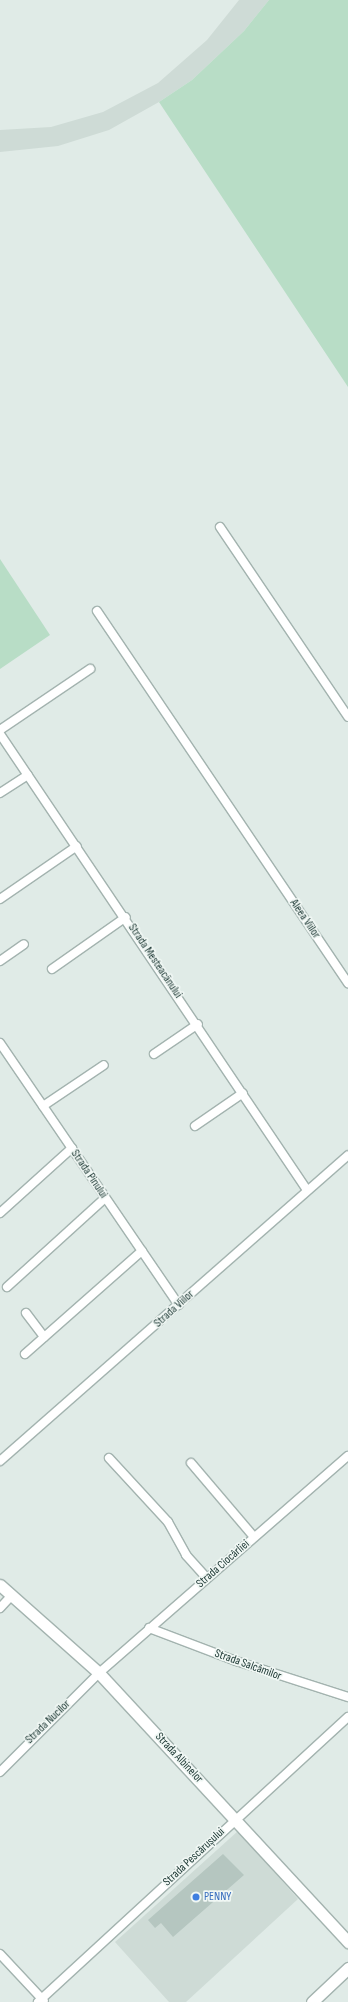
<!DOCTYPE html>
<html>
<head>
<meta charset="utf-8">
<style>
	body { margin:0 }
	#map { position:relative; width:348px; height:2002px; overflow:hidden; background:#e0ebe7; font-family:"Sofia Sans Condensed",sans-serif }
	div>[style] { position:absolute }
	.built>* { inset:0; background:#cedbd6 }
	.green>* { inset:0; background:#b8ddc6 }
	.building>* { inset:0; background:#b5c6c0 }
	.roads { filter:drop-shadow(1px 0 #a3b3af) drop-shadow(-1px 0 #a3b3af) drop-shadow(0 1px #a3b3af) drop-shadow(0 -1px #a3b3af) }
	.street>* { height:8px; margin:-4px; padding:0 4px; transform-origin:4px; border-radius:4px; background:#fff }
	.secondary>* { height:11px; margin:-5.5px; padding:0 5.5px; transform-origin:5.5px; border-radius:5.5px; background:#fff }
	.dots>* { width:11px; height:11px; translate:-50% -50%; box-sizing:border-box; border:2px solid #f0f7f4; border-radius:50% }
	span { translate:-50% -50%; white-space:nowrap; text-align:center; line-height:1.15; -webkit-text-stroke:3.5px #f0f7f4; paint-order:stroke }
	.street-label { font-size:12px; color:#203b37 }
	.shop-label { font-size:12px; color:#366cbe }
	.left { translate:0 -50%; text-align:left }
</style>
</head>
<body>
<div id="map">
	<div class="built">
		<i style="clip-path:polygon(239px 0,269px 0,244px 31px,192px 80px,159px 102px,109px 130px,58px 146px,0 152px,0 130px,51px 127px,103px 112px,158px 83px,207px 40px)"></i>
		<i style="clip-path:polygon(238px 1831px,298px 1899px,186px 2002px,169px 2002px,115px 1942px)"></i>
	</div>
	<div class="green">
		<i style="clip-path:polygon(269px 0,348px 0,348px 387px,159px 102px,192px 80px,244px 31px)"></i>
		<i style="clip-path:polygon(0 559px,50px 635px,0 669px)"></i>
	</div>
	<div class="building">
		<i style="clip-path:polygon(223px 1854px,244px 1875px,173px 1937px,161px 1923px,155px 1928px,148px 1920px)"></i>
	</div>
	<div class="roads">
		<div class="street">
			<i style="left:220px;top:527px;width:229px;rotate:56deg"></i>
			<i style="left:97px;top:611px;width:449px;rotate:56deg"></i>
			<i style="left:0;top:730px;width:109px;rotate:-34.1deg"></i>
			<i style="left:0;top:734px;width:550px;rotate:56.05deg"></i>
			<i style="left:0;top:793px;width:33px;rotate:-33deg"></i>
			<i style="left:0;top:899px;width:93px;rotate:-34.5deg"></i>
			<i style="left:0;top:961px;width:29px;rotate:-35deg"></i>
			<i style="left:52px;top:969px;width:90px;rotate:-35.1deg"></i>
			<i style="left:0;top:1043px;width:317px;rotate:55.7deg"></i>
			<i style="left:154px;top:1054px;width:53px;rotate:-34.3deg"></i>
			<i style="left:43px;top:1106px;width:73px;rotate:-33.9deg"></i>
			<i style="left:195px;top:1126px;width:58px;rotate:-34.5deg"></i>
			<i style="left:0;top:1213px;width:97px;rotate:-42.1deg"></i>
			<i style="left:7px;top:1287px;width:132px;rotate:-42.2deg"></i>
			<i style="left:26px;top:1313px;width:30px;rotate:53deg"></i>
			<i style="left:25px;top:1354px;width:156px;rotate:-41.4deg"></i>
			<i style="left:109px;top:1458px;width:87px;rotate:47.3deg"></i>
			<i style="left:168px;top:1522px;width:38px;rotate:61deg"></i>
			<i style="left:186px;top:1555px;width:31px;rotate:48deg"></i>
			<i style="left:0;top:1461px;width:463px;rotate:-41.3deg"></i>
			<i style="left:191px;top:1463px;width:97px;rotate:49.6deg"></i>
			<i style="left:0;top:1608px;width:18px;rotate:-47deg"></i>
			<i style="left:149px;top:1628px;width:93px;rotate:20.8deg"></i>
			<i style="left:236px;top:1661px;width:118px;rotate:17.8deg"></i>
			<i style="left:0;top:1772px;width:140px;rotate:-45deg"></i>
			<i style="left:99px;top:1673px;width:330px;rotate:-41.1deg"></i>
			<i style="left:0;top:1954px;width:64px;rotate:46.9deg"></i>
			<i style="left:38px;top:2002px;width:421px;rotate:-42.6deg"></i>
		</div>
		<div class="secondary">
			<i style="left:0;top:1585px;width:132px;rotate:41.6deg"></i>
			<i style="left:99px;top:1673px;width:367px;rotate:47.2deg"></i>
			<i style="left:312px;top:2002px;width:50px;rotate:-43.4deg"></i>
		</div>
	</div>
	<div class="dots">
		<i style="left:196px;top:1897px;background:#3f7fe0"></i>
	</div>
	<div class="street-label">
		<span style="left:305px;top:919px;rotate:56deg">Aleea Viilor</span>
		<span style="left:155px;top:961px;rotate:56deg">Strada Mesteacănului</span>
		<span style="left:89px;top:1174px;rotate:56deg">Strada Pinului</span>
		<span style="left:174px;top:1309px;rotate:-42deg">Strada Viilor</span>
		<span style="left:223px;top:1564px;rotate:-41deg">Strada Ciocârliei</span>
		<span style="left:248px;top:1665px;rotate:20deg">Strada Salcâmilor</span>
		<span style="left:48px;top:1722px;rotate:-44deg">Strada Nucilor</span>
		<span style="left:179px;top:1758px;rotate:47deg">Strada Albinelor</span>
		<span style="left:194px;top:1857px;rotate:-43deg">Strada Pescărușului</span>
	</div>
	<div class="shop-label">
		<span class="left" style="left:204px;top:1897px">PENNY</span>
	</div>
</div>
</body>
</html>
